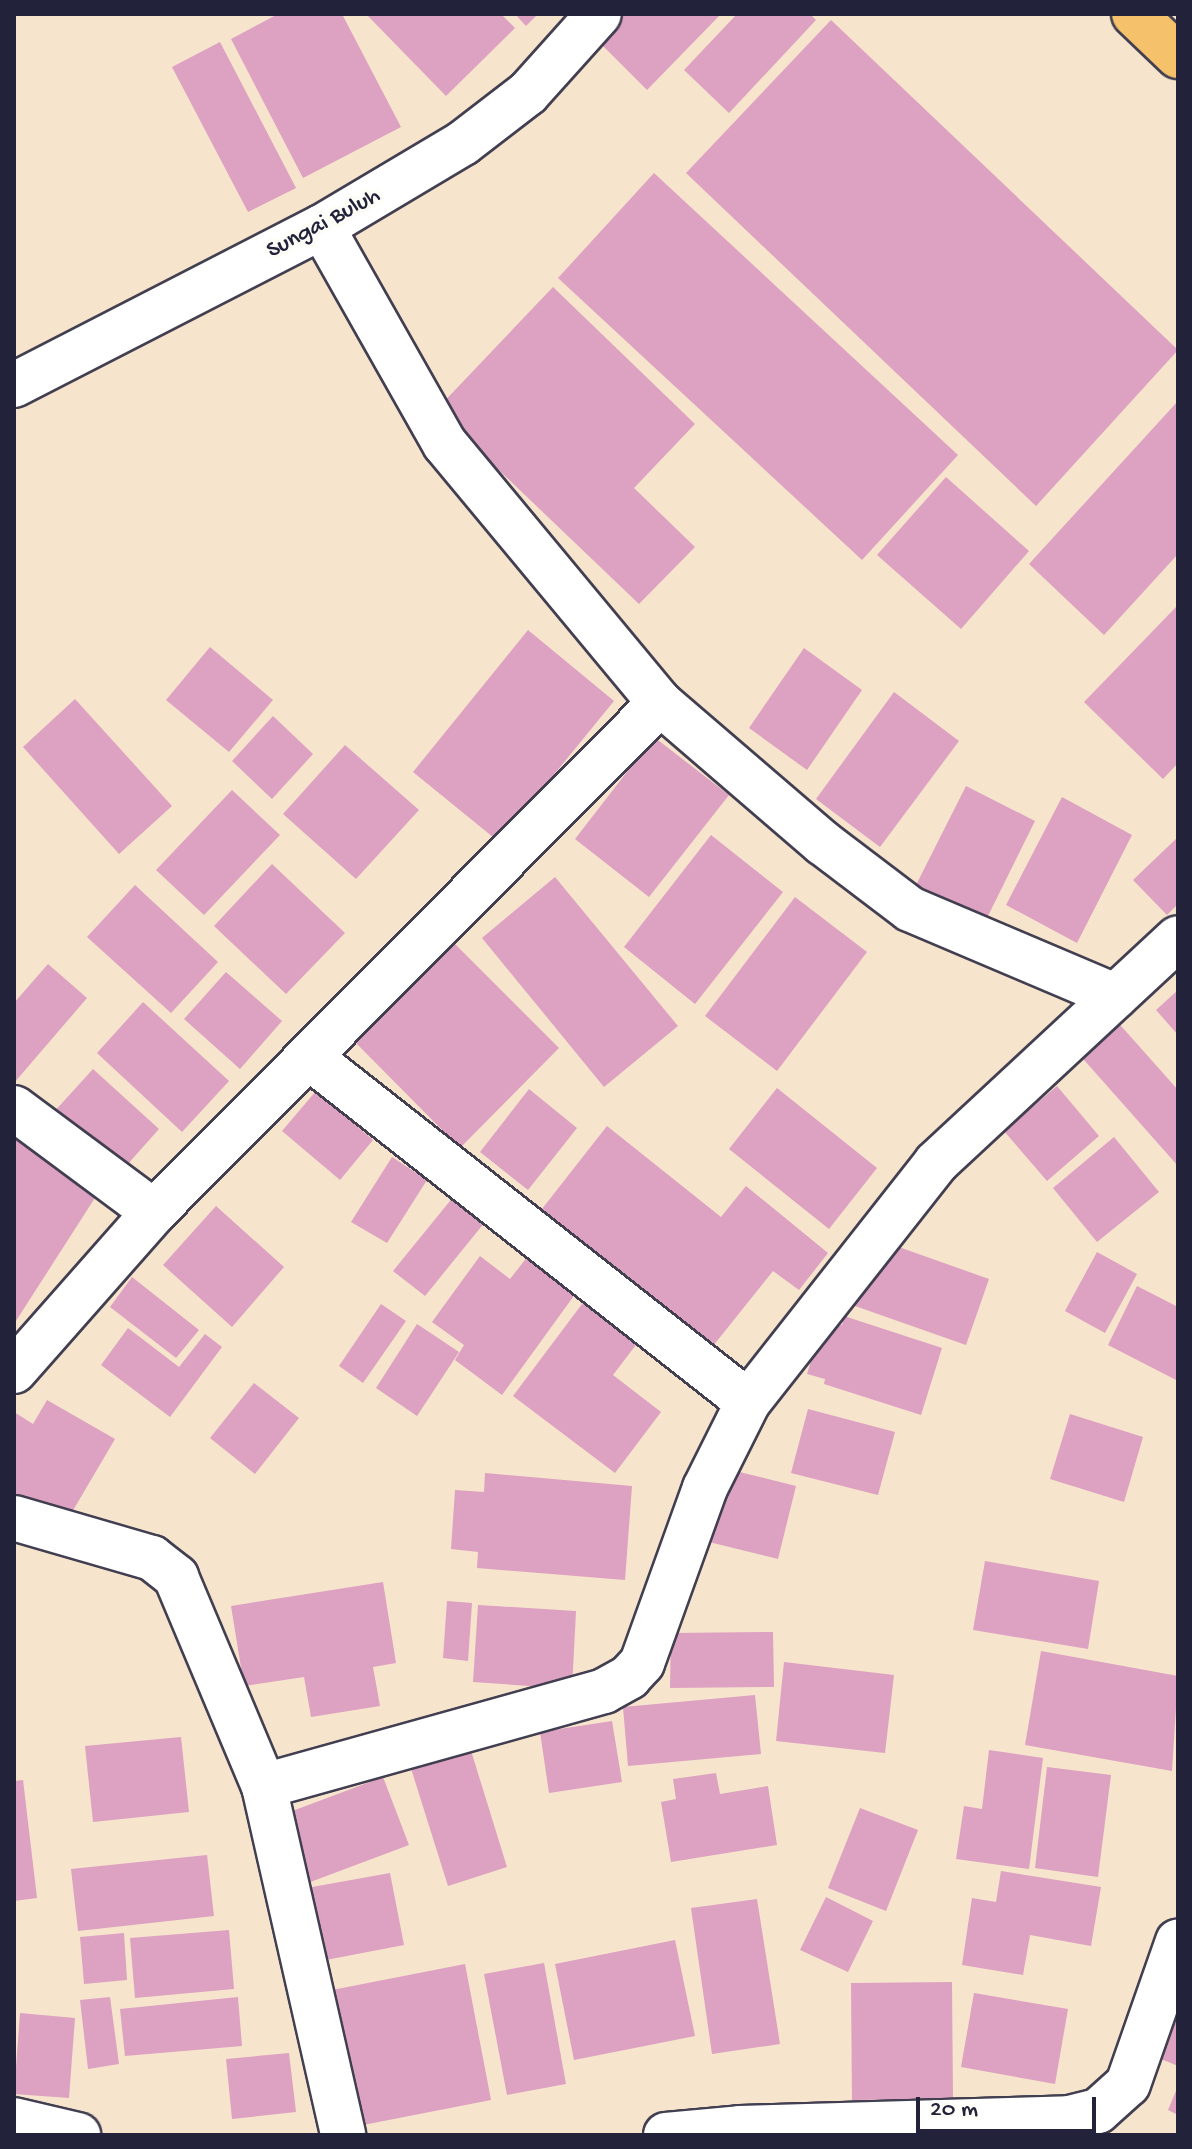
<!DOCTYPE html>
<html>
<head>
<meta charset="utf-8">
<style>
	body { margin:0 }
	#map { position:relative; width:1192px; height:2149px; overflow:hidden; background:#f6e4cd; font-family:"Gochi Hand",sans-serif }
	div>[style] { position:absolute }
	.building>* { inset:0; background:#dda1c1 }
	.roads { filter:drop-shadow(2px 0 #423f51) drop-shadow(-2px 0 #423f51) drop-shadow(0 2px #423f51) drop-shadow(0 -2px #423f51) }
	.minor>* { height:44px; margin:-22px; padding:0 22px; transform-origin:22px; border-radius:22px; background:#fff }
	.highway>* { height:44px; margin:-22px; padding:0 22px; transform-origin:22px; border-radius:22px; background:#f5c16b }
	span { translate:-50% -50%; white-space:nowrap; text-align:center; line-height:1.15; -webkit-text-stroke:8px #fdfcf7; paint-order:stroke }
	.street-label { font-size:24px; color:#22223b }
	.frame { position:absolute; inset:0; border:16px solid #22223b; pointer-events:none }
	.scale { position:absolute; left:916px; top:2097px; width:180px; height:36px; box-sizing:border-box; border:4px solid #22223b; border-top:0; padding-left:10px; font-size:24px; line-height:28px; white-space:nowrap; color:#22223b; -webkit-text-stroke:6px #fdfcf7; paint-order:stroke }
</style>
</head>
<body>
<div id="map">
	<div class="building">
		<i style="clip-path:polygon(278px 14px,342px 14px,401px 127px,303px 178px,231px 39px)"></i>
		<i style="clip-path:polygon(366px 14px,501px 14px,515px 28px,446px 96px)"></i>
		<i style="clip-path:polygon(515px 14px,538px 14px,526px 26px)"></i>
		<i style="clip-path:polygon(607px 14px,721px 14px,647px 90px,589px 32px)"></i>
		<i style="clip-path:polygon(737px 14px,810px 14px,816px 20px,729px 113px,684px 70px)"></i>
		<i style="clip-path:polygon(831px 20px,1178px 350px,1036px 506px,686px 173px)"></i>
		<i style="clip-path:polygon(220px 42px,296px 188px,248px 212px,172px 67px)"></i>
		<i style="clip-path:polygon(654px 173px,958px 455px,862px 560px,558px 278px)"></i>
		<i style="clip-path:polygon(553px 287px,695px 424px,634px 488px,695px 547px,639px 604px,436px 410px)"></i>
		<i style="clip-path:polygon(1178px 401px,1178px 554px,1104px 635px,1029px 564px)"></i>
		<i style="clip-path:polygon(946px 477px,1029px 551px,961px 629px,877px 555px)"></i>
		<i style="clip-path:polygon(1178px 605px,1178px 763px,1163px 779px,1084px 702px)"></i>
		<i style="clip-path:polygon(528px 630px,614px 701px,499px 842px,413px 772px)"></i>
		<i style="clip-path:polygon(210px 647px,273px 700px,229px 752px,166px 700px)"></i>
		<i style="clip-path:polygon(804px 648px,862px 690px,807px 770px,749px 728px)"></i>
		<i style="clip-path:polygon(894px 692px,959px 741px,880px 847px,816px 799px)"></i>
		<i style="clip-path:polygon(75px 699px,172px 806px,119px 854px,23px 747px)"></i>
		<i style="clip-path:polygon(273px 716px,313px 754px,272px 799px,232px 761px)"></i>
		<i style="clip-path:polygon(654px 737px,729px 795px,649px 897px,575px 839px)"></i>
		<i style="clip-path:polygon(345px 745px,419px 810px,356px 879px,283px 814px)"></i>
		<i style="clip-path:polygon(966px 786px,1035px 821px,984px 924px,914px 889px)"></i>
		<i style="clip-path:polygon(232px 790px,280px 835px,204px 915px,156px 870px)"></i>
		<i style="clip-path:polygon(1062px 797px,1132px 835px,1077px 943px,1006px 905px)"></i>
		<i style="clip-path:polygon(711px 835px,783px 892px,695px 1004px,624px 947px)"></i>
		<i style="clip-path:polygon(1178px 837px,1178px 904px,1167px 915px,1133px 880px)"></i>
		<i style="clip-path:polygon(272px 864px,345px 933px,286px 994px,214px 926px)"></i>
		<i style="clip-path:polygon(555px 877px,678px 1026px,604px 1087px,482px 938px)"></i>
		<i style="clip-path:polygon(135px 885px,218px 962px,171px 1013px,87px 937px)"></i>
		<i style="clip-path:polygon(795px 897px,867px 952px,777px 1071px,705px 1016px)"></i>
		<i style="clip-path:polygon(453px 942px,559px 1048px,460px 1148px,353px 1040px)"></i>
		<i style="clip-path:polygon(48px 964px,87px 998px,14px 1083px,14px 1003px)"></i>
		<i style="clip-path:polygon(226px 972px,282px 1021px,240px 1069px,184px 1019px)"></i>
		<i style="clip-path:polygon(1178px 990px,1178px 1035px,1156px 1010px)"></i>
		<i style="clip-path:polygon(143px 1002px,229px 1081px,182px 1132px,97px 1053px)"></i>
		<i style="clip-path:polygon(1114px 1018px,1178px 1090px,1178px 1166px,1077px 1052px)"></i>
		<i style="clip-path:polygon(93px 1069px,159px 1129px,119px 1174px,53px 1113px)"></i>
		<i style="clip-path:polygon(1057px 1086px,1099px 1136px,1047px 1181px,1004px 1131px)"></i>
		<i style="clip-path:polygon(777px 1088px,877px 1168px,829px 1229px,729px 1149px)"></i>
		<i style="clip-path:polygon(529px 1089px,577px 1128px,528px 1190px,480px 1152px)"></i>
		<i style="clip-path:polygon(316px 1091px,373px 1140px,340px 1180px,282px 1131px)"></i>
		<i style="clip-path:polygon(607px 1126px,721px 1217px,746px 1186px,828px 1253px,799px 1290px,773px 1271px,709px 1351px,538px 1214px)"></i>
		<i style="clip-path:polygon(14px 1134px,100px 1190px,14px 1324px)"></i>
		<i style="clip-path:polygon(1114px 1137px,1159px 1192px,1097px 1242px,1053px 1188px)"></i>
		<i style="clip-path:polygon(392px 1157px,427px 1180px,387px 1243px,351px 1222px)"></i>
		<i style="clip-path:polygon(454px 1196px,485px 1222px,425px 1296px,393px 1271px)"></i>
		<i style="clip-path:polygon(216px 1206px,284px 1267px,232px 1327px,163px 1265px)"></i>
		<i style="clip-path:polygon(879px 1240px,989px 1279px,966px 1345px,855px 1306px)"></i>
		<i style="clip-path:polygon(532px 1251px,581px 1286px,502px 1395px,455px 1360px,464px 1345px,432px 1322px,480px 1256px,510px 1279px)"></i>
		<i style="clip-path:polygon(1097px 1252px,1137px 1274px,1105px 1333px,1065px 1311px)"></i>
		<i style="clip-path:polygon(132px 1277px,199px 1330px,176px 1358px,110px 1307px)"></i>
		<i style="clip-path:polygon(1137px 1286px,1178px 1307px,1178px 1381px,1108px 1345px)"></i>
		<i style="clip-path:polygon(591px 1292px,645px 1333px,613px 1375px,661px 1412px,615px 1473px,513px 1396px)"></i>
		<i style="clip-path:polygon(381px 1304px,406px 1321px,363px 1383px,339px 1366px)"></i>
		<i style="clip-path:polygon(844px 1316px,942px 1348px,921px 1415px,824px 1384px,825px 1379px,807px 1374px,824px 1319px,842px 1325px)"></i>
		<i style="clip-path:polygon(417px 1324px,459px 1352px,417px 1416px,376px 1388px)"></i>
		<i style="clip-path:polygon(128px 1328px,179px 1367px,205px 1334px,222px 1347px,170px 1417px,101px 1365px)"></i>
		<i style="clip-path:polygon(254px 1383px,299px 1418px,255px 1474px,210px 1438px)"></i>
		<i style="clip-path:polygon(47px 1400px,115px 1439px,65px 1524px,14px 1494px,14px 1412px,33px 1424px)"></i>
		<i style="clip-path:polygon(808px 1409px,895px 1432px,878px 1495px,791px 1473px)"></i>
		<i style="clip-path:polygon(1070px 1414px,1143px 1437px,1124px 1502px,1050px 1479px)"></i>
		<i style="clip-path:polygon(723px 1468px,796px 1486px,778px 1559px,705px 1541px)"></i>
		<i style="clip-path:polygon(485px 1473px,632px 1486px,625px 1580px,477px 1568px,478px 1552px,451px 1549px,455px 1490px,484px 1492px)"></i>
		<i style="clip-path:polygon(985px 1561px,1099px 1581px,1088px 1649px,973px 1630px)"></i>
		<i style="clip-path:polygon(383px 1582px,396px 1663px,373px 1667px,380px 1706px,311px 1717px,304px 1677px,244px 1686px,231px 1606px)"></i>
		<i style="clip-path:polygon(447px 1601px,472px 1603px,468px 1661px,443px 1658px)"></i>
		<i style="clip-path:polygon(478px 1605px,576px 1611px,572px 1689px,473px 1682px)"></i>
		<i style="clip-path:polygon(773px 1632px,774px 1687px,670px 1688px,671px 1633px)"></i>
		<i style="clip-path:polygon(1041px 1651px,1178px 1676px,1172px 1771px,1025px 1745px)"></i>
		<i style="clip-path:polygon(784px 1662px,894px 1675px,885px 1753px,776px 1741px)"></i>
		<i style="clip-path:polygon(755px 1695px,761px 1754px,628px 1766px,623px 1707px)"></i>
		<i style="clip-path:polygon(612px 1721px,622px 1782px,549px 1793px,540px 1732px)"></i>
		<i style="clip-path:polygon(181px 1737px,189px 1812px,93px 1822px,85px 1746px)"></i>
		<i style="clip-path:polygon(468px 1741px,507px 1867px,448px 1886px,408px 1759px)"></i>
		<i style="clip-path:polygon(989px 1750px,1043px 1758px,1029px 1869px,956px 1859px,964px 1806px,982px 1809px)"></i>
		<i style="clip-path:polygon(1047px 1767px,1111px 1775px,1098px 1877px,1035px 1868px)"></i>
		<i style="clip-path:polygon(716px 1773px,720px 1794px,768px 1786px,777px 1845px,671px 1862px,661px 1802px,676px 1799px,673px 1779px)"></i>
		<i style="clip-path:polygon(383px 1777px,409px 1845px,305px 1884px,279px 1816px)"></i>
		<i style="clip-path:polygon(23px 1780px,37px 1898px,14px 1901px,14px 1781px)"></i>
		<i style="clip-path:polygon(860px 1808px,918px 1830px,886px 1911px,828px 1888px)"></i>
		<i style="clip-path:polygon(207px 1855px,214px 1916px,78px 1931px,71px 1869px)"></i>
		<i style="clip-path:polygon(1001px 1871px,1101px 1887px,1091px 1946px,1030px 1935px,1023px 1975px,962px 1965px,972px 1898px,996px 1902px)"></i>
		<i style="clip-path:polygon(390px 1873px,404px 1945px,305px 1964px,290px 1891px)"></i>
		<i style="clip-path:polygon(826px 1897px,873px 1921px,848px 1972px,800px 1950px)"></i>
		<i style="clip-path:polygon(757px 1899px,780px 2044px,712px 2054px,691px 1908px)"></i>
		<i style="clip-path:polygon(229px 1930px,234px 1989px,135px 1998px,130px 1938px)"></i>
		<i style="clip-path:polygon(124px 1933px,127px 1980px,84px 1984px,80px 1937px)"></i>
		<i style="clip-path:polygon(675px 1940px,695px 2036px,574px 2060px,555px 1964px)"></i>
		<i style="clip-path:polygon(544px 1963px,566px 2084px,507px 2095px,484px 1974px)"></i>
		<i style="clip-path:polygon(465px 1964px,491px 2100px,358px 2126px,332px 1990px)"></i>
		<i style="clip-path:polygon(952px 1982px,953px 2099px,852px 2100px,851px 1983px)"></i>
		<i style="clip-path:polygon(974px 1993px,1068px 2009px,1055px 2084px,961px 2067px)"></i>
		<i style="clip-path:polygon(110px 1997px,119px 2064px,88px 2069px,80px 2000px)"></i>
		<i style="clip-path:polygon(238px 1997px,242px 2046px,125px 2056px,120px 2009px)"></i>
		<i style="clip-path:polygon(1178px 2003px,1178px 2066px,1156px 2057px)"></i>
		<i style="clip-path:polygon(20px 2013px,75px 2018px,69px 2098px,14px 2094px)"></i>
		<i style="clip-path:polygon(289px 2053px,296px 2112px,232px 2119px,226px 2059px)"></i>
		<i style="clip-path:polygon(1178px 2086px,1178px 2115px,1168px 2110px)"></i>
	</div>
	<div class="roads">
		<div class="minor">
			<i style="left:322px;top:227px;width:249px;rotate:60.5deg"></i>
			<i style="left:445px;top:444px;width:337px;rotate:50.3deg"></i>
			<i style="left:660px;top:703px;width:215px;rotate:40.7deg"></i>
			<i style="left:823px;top:843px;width:109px;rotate:37.2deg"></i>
			<i style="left:910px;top:909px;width:223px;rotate:23deg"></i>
			<i style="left:14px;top:385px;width:346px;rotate:-27.2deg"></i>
			<i style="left:322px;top:227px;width:164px;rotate:-30.8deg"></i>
			<i style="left:463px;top:143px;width:82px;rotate:-37.6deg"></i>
			<i style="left:528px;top:93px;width:106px;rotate:-48.1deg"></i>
			<i style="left:309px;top:1057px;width:558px;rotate:38.16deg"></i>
			<i style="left:14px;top:1108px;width:174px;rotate:36.6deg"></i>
			<i style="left:14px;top:1371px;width:212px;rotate:-48.6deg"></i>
			<i style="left:154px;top:1212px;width:718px;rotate:-45.17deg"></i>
			<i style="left:14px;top:1518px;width:144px;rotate:16.2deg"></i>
			<i style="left:152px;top:1558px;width:31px;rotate:38deg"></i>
			<i style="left:176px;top:1577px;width:227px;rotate:67.2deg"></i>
			<i style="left:264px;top:1786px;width:358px;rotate:77.2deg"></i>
			<i style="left:264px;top:1786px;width:353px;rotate:-15.6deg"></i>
			<i style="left:604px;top:1691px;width:29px;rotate:-29deg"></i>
			<i style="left:629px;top:1677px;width:19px;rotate:-47deg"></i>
			<i style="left:642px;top:1663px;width:186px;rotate:-70.2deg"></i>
			<i style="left:705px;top:1488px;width:96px;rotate:-63.4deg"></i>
			<i style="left:748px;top:1402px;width:304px;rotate:-51.8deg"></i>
			<i style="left:936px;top:1163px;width:330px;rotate:-42.9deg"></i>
			<i style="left:14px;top:2120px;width:66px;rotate:13.2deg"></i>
			<i style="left:666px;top:2135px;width:74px;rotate:-5.4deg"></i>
			<i style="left:740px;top:2128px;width:329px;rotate:-1.7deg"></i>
			<i style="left:1069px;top:2118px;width:30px;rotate:-14deg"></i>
			<i style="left:1098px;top:2111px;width:40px;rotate:-42deg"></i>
			<i style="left:1128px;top:2084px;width:151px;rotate:-70.7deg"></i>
		</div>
		<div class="highway">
			<i style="left:1134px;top:14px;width:61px;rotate:43.7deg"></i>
		</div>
	</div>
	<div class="street-label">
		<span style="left:324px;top:224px;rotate:-28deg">Sungai Buluh</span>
	</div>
	<div class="frame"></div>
	<div class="scale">20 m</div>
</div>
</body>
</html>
